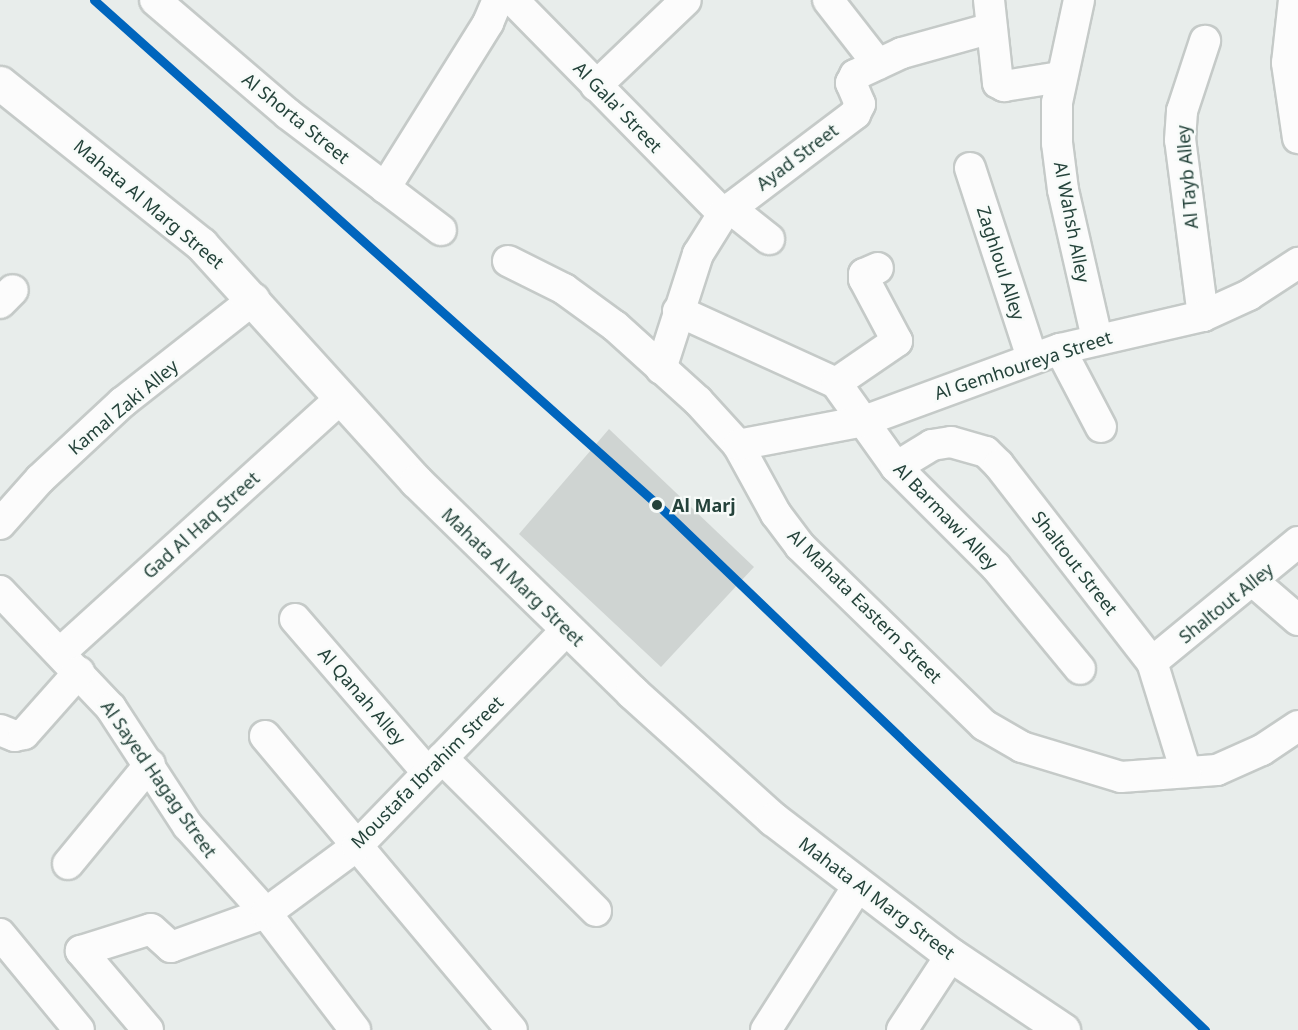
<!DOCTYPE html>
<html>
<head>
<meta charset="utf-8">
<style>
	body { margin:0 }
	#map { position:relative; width:1298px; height:1030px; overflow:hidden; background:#e8edeb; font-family:"Noto Sans",sans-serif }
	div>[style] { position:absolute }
	.building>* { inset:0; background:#cfd4d2 }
	.roads { filter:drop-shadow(2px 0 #c5cac8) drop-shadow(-2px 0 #c5cac8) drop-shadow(0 2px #c5cac8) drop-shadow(0 -2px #c5cac8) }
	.minor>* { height:30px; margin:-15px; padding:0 15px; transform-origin:15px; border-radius:15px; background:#fcfcfc }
	.secondary>* { height:33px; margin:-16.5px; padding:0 16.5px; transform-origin:16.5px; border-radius:16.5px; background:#fcfcfc }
	.metro-1>* { height:9px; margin:-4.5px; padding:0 4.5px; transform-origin:4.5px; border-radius:4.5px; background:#0065bd }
	.dots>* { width:16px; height:16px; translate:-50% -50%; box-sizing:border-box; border:3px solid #f7fbf9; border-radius:50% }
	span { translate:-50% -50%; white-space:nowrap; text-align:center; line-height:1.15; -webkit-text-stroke:4.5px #f7fbf9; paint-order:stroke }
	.street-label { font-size:18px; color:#24423a }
	.stop-label { font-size:18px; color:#24423a; font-weight:700 }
	.left { translate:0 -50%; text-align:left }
</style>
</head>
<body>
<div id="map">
	<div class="building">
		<i style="clip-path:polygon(609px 429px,754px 567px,661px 667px,519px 534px)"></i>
	</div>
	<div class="roads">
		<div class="minor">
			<i style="left:155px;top:0;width:175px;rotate:40.6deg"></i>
			<i style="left:288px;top:114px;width:192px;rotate:37.2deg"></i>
			<i style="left:513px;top:0;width:300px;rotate:45.5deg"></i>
			<i style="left:828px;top:0;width:81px;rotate:52deg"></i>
			<i style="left:989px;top:0;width:83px;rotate:83.8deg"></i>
			<i style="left:998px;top:83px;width:7px;rotate:27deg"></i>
			<i style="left:1004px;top:86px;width:58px;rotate:-9deg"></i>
			<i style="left:1079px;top:0;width:105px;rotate:102.1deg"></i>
			<i style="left:1057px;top:103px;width:40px;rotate:90deg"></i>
			<i style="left:1057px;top:143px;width:47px;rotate:82.7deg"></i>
			<i style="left:1063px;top:190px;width:152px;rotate:77.1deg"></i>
			<i style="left:1294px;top:0;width:63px;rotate:96.3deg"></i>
			<i style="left:1287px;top:63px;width:76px;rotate:81.7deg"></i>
			<i style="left:596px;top:86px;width:124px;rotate:-43.7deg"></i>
			<i style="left:970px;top:168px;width:200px;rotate:71.9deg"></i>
			<i style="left:385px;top:188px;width:195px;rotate:-58deg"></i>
			<i style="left:488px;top:23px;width:25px;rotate:-67deg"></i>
			<i style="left:730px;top:208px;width:50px;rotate:38.5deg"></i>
			<i style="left:508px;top:261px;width:63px;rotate:26.6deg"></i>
			<i style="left:564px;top:289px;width:63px;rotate:36deg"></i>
			<i style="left:615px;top:326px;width:112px;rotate:42.1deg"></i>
			<i style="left:698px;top:401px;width:59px;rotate:47.7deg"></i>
			<i style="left:738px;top:445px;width:79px;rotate:61.2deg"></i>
			<i style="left:776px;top:514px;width:40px;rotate:53deg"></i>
			<i style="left:800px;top:546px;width:257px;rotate:44.2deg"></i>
			<i style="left:984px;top:725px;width:44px;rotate:30.1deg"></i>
			<i style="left:1022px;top:747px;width:103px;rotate:16.9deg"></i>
			<i style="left:1121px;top:777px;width:96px;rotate:-4.2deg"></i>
			<i style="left:1217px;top:770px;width:49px;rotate:-24deg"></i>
			<i style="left:1262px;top:750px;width:43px;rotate:-33.7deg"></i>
			<i style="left:0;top:303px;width:18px;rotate:-45deg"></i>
			<i style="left:678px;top:311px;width:174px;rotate:24.5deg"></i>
			<i style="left:836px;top:383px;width:103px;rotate:54.5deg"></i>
			<i style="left:896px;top:467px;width:141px;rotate:45deg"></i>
			<i style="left:996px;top:567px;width:132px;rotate:50.5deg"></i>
			<i style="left:1203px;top:316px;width:177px;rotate:-97.4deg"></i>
			<i style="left:1180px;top:140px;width:29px;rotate:-86deg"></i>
			<i style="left:1182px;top:111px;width:74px;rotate:-71.8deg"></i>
			<i style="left:1060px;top:349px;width:88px;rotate:62.3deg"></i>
			<i style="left:661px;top:369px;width:121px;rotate:-72.2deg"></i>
			<i style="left:698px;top:254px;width:47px;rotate:-58deg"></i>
			<i style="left:723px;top:214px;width:166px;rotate:-37.1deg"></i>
			<i style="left:855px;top:114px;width:11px;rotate:-63deg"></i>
			<i style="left:860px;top:104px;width:23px;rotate:-113deg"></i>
			<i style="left:851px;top:83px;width:9px;rotate:-63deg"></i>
			<i style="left:855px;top:75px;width:52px;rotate:-25.1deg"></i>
			<i style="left:902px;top:53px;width:93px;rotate:-15.5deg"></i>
			<i style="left:836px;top:383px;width:74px;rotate:-34.5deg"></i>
			<i style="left:897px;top:341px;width:70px;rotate:-118deg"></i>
			<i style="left:864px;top:279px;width:5px;rotate:-90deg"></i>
			<i style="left:864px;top:274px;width:15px;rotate:-23deg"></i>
			<i style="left:738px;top:445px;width:128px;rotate:-10.8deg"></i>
			<i style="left:864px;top:421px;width:209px;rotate:-20.2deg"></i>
			<i style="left:1060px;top:349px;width:147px;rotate:-13deg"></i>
			<i style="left:1203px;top:316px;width:51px;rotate:-24.5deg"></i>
			<i style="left:1249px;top:295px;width:59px;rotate:-33.1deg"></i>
			<i style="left:896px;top:467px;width:42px;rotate:-31.4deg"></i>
			<i style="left:932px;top:445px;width:19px;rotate:-9deg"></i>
			<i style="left:951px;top:442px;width:36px;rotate:16deg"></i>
			<i style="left:986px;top:452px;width:18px;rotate:45deg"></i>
			<i style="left:999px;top:465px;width:249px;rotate:52.2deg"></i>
			<i style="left:1152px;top:662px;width:115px;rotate:72.8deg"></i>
			<i style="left:0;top:524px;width:60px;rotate:-48.4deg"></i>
			<i style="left:40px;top:479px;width:113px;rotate:-42.9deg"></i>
			<i style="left:123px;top:402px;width:167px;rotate:-38.2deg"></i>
			<i style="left:1254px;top:582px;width:58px;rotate:40.8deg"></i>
			<i style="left:0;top:591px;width:161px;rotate:46.5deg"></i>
			<i style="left:111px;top:708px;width:141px;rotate:56.9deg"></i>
			<i style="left:188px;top:826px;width:117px;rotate:48.1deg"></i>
			<i style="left:266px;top:913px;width:147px;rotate:52.7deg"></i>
			<i style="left:295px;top:619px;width:203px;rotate:49.2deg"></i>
			<i style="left:61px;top:652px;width:377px;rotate:-42.2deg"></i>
			<i style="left:1152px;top:662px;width:189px;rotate:-39.4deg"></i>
			<i style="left:0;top:730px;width:16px;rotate:22deg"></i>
			<i style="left:15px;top:736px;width:9px;rotate:-13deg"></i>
			<i style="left:24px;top:734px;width:83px;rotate:-48.4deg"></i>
			<i style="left:265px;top:736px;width:384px;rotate:50deg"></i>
			<i style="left:442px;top:758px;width:217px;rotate:44.8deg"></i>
			<i style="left:68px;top:864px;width:129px;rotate:-50.6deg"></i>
			<i style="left:0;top:934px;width:124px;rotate:50.5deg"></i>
			<i style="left:148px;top:1030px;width:104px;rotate:-130.3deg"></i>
			<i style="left:81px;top:951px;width:73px;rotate:-17.4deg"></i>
			<i style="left:151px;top:929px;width:27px;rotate:42deg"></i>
			<i style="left:171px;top:947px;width:101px;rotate:-19.7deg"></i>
			<i style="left:266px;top:913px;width:113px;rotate:-36.4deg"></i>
			<i style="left:357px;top:846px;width:302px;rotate:-45.9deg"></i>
			<i style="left:766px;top:1030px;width:171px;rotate:-57.4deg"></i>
			<i style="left:902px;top:1030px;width:90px;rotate:-56.8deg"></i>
		</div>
		<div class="secondary">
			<i style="left:0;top:83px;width:258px;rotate:38.7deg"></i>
			<i style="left:201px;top:244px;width:320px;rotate:47.8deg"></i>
			<i style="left:416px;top:481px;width:302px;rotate:44.3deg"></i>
			<i style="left:632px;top:692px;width:190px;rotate:42deg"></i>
			<i style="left:773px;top:819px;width:224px;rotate:37.4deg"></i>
			<i style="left:951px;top:955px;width:135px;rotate:33.8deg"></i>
		</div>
	</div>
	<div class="metro-1">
		<i style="left:94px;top:0;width:758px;rotate:41.85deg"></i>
		<i style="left:659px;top:506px;width:757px;rotate:43.82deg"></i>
	</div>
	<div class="dots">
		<i style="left:657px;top:505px;background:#24423a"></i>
	</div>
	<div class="street-label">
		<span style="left:618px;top:107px;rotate:46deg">Al Gala' Street</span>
		<span style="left:296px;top:118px;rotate:39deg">Al Shorta Street</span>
		<span style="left:797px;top:157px;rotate:-37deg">Ayad Street</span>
		<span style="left:1187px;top:177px;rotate:-95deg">Al Tayb Alley</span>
		<span style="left:149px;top:204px;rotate:40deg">Mahata Al Marg Street</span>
		<span style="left:1072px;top:222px;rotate:79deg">Al Wahsh Alley</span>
		<span style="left:1001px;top:263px;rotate:72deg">Zaghloul Alley</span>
		<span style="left:1023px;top:365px;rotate:-18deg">Al Gemhoureya Street</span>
		<span style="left:123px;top:407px;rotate:-40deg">Kamal Zaki Alley</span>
		<span style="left:946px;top:516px;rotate:46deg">Al Barmawi Alley</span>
		<span style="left:201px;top:525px;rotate:-42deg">Gad Al Haq Street</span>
		<span style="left:1075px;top:563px;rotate:52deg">Shaltout Street</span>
		<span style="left:513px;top:577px;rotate:44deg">Mahata Al Marg Street</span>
		<span style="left:1226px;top:603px;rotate:-39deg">Shaltout Alley</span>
		<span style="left:865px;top:606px;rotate:45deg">Al Mahata Eastern Street</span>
		<span style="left:362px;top:696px;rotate:49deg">Al Qanah Alley</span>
		<span style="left:427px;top:772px;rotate:-45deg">Moustafa Ibrahim Street</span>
		<span style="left:159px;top:779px;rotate:55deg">Al Sayed Hagag Street</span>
		<span style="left:877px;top:898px;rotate:37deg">Mahata Al Marg Street</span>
	</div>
	<div class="stop-label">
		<span class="left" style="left:672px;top:505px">Al Marj</span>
	</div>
</div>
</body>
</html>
